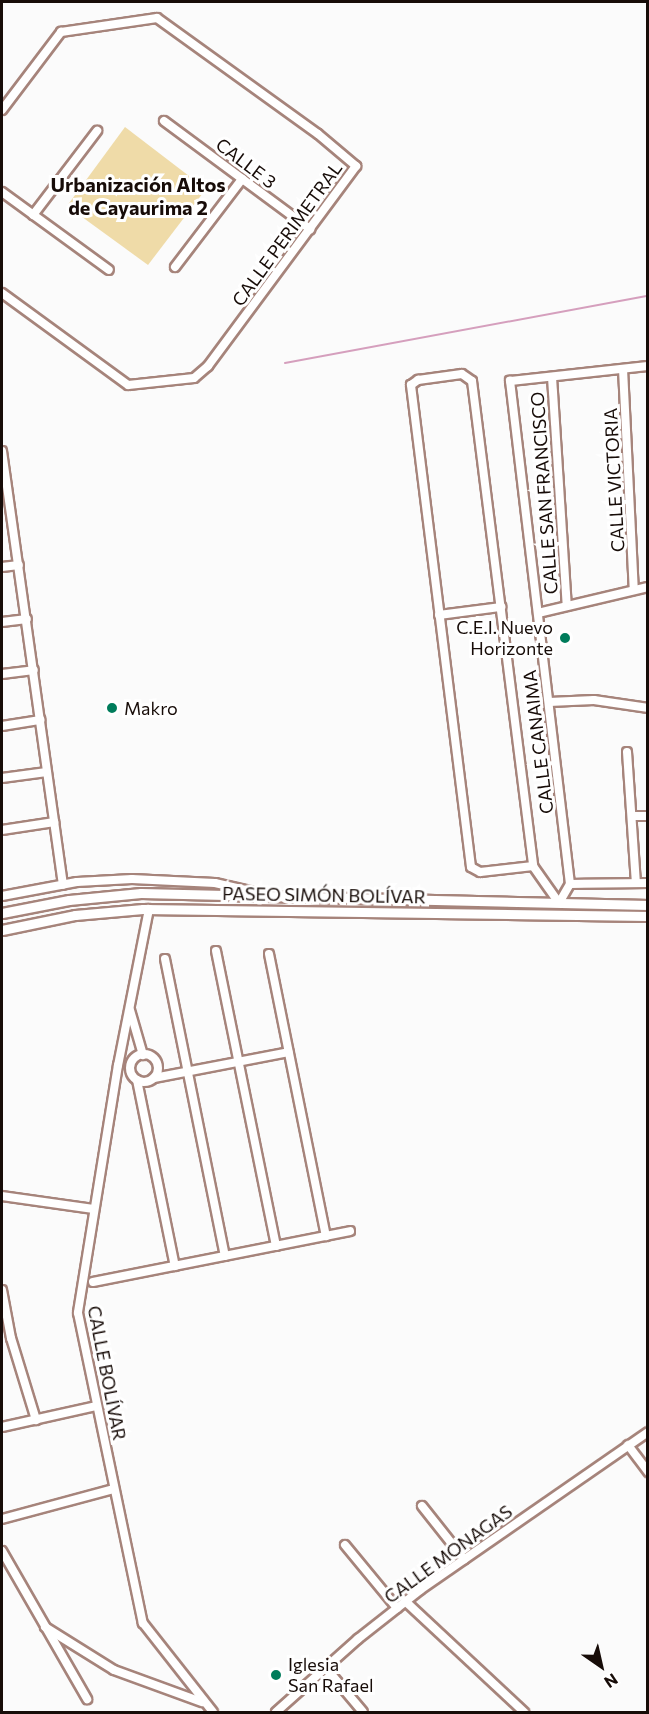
<!DOCTYPE html>
<html>
<head>
<meta charset="utf-8">
<style>
	body { margin:0 }
	#map { position:relative; width:649px; height:1714px; overflow:hidden; background:#fbfbfb; font-family:Commissioner,sans-serif }
	div>[style] { position:absolute }
	.green>* { inset:0; background:#efdba8 }
	.stream>* { height:2px; margin:-1px; padding:0 1px; transform-origin:1px; border-radius:1px; background:#d59fbd }
	.roads { filter:drop-shadow(2px 0 #a6847b) drop-shadow(-2px 0 #a6847b) drop-shadow(0 2px #a6847b) drop-shadow(0 -2px #a6847b) }
	.minor>* { height:8px; margin:-4px; padding:0 4px; transform-origin:4px; border-radius:4px; background:#fff }
	.minor>.ring { margin:-4px; padding:0; box-sizing:content-box; background:none; border:8px solid #fff; border-radius:50% }
	.major>* { height:9px; margin:-4.5px; padding:0 4.5px; transform-origin:4.5px; border-radius:4.5px; background:#fff }
	.dots>* { width:16px; height:16px; translate:-50% -50%; box-sizing:border-box; border:3px solid #fff; border-radius:50% }
	span { translate:-50% -50%; white-space:nowrap; text-align:center; line-height:1.15; -webkit-text-stroke:6px #fff; paint-order:stroke }
	.street-label { font-size:18px; color:#170c08 }
	.poi-label { font-size:18px; color:#170c08 }
	.right { translate:-100% -50%; text-align:right }
	.left { translate:0 -50%; text-align:left }
	.neighbourhood-label { font-size:20px; color:#170c08; font-weight:700 }
	.frame { position:absolute; inset:0; border:3px solid #170c08; pointer-events:none }
	.north { position:absolute; left:571px; top:1636px; width:60px; height:60px; -webkit-text-stroke:4px #fff; paint-order:stroke; rotate:146deg; font-size:16px; font-weight:700; line-height:24px; text-align:center; color:#170c08 }
	.north::after { content:''; display:block; margin:auto; width:21px; height:27px; background:#170c08; clip-path:polygon(50% 0,100% 100%,50% 72%,0 100%) }
</style>
</head>
<body>
<div id="map">
	<div class="green">
		<i style="clip-path:polygon(125px 127px,206px 189px,148px 265px,67px 206px)"></i>
	</div>
	<div class="stream">
		<i style="left:285px;top:363px;width:369px;rotate:-10.5deg"></i>
	</div>
	<div class="roads">
		<div class="minor">
			<i style="left:2px;top:110px;width:98px;rotate:-52.9deg"></i>
			<i style="left:61px;top:32px;width:97px;rotate:-8.3deg"></i>
			<i style="left:157px;top:18px;width:198px;rotate:35.8deg"></i>
			<i style="left:318px;top:134px;width:50px;rotate:40.1deg"></i>
			<i style="left:356px;top:166px;width:249px;rotate:126.5deg"></i>
			<i style="left:208px;top:366px;width:18px;rotate:139deg"></i>
			<i style="left:194px;top:378px;width:66px;rotate:173.9deg"></i>
			<i style="left:128px;top:385px;width:156px;rotate:-143.9deg"></i>
			<i style="left:164px;top:121px;width:182px;rotate:36.5deg"></i>
			<i style="left:2px;top:192px;width:132px;rotate:36.1deg"></i>
			<i style="left:33px;top:215px;width:106px;rotate:-52.7deg"></i>
			<i style="left:175px;top:267px;width:111px;rotate:-52.7deg"></i>
			<i style="left:623px;top:369px;width:221px;rotate:87.2deg"></i>
			<i style="left:552px;top:377px;width:229px;rotate:86.3deg"></i>
			<i style="left:2px;top:451px;width:438px;rotate:82deg"></i>
			<i style="left:2px;top:567px;width:17px;rotate:-7deg"></i>
			<i style="left:538px;top:613px;width:113px;rotate:-13.3deg"></i>
			<i style="left:439px;top:615px;width:63px;rotate:-7.4deg"></i>
			<i style="left:2px;top:622px;width:25px;rotate:-7deg"></i>
			<i style="left:2px;top:674px;width:32px;rotate:-7deg"></i>
			<i style="left:549px;top:702px;width:45px;rotate:-2.5deg"></i>
			<i style="left:594px;top:700px;width:55px;rotate:8.4deg"></i>
			<i style="left:2px;top:726px;width:39px;rotate:-9deg"></i>
			<i style="left:627px;top:752px;width:131px;rotate:86.1deg"></i>
			<i style="left:2px;top:778px;width:45px;rotate:-7.6deg"></i>
			<i style="left:632px;top:816px;width:16px"></i>
			<i style="left:2px;top:830px;width:53px;rotate:-8.7deg"></i>
			<i style="left:533px;top:866px;width:53px;rotate:173.5deg"></i>
			<i style="left:480px;top:872px;width:10px;rotate:-151deg"></i>
			<i style="left:471px;top:867px;width:486px;rotate:-97.1deg"></i>
			<i style="left:411px;top:385px;width:9px;rotate:-36deg"></i>
			<i style="left:418px;top:380px;width:44px;rotate:-7.8deg"></i>
			<i style="left:462px;top:374px;width:12px;rotate:35deg"></i>
			<i style="left:472px;top:381px;width:489px;rotate:82.8deg"></i>
			<i style="left:533px;top:866px;width:45px;rotate:54.9deg"></i>
			<i style="left:559px;top:903px;width:22px;rotate:-60deg"></i>
			<i style="left:570px;top:884px;width:507px;rotate:-96.8deg"></i>
			<i style="left:510px;top:381px;width:139px;rotate:-6.2deg"></i>
			<i style="left:570px;top:884px;width:78px;rotate:-0.7deg"></i>
			<i style="left:2px;top:896px;width:76px;rotate:-10.6deg"></i>
			<i style="left:77px;top:882px;width:55px;rotate:-3.1deg"></i>
			<i style="left:132px;top:879px;width:83px;rotate:2.8deg"></i>
			<i style="left:215px;top:883px;width:49px;rotate:12.9deg"></i>
			<i style="left:149px;top:909px;width:159px;rotate:101.2deg"></i>
			<i style="left:118px;top:1065px;width:251px;rotate:99.2deg"></i>
			<i style="left:78px;top:1313px;width:317px;rotate:78.2deg"></i>
			<i style="left:143px;top:1623px;width:113px;rotate:51.8deg"></i>
			<i style="left:216px;top:951px;width:301px;rotate:78.5deg"></i>
			<i style="left:269px;top:954px;width:288px;rotate:78.6deg"></i>
			<i style="left:165px;top:959px;width:303px;rotate:78.6deg"></i>
			<i style="left:130px;top:1010px;width:47px;rotate:73.9deg"></i>
			<i class="ring" style="left:130px;top:1054px;width:20px;height:20px"></i>
			<i style="left:154px;top:1078px;width:137px;rotate:-10.9deg"></i>
			<i style="left:137px;top:1080px;width:190px;rotate:78.5deg"></i>
			<i style="left:2px;top:1196px;width:92px;rotate:8.1deg"></i>
			<i style="left:93px;top:1282px;width:262px;rotate:-11.2deg"></i>
			<i style="left:2px;top:1290px;width:49px;rotate:79.4deg"></i>
			<i style="left:11px;top:1338px;width:86px;rotate:73deg"></i>
			<i style="left:2px;top:1427px;width:96px;rotate:-12.6deg"></i>
			<i style="left:628px;top:1445px;width:34px;rotate:53deg"></i>
			<i style="left:422px;top:1506px;width:68px;rotate:51.6deg"></i>
			<i style="left:2px;top:1519px;width:116px;rotate:-15deg"></i>
			<i style="left:345px;top:1545px;width:82px;rotate:50.5deg"></i>
			<i style="left:2px;top:1551px;width:171px;rotate:60.1deg"></i>
			<i style="left:405px;top:1601px;width:163px;rotate:43deg"></i>
			<i style="left:45px;top:1627px;width:81px;rotate:31.9deg"></i>
			<i style="left:114px;top:1670px;width:94px;rotate:20deg"></i>
			<i style="left:326px;top:1668px;width:57px;rotate:49.9deg"></i>
			<i style="left:276px;top:1712px;width:110px;rotate:-41.7deg"></i>
			<i style="left:358px;top:1639px;width:79px;rotate:-38.3deg"></i>
			<i style="left:420px;top:1590px;width:277px;rotate:-34.7deg"></i>
		</div>
		<div class="major">
			<i style="left:2px;top:913px;width:68px;rotate:-11deg"></i>
			<i style="left:69px;top:900px;width:72px;rotate:-5.6deg"></i>
			<i style="left:141px;top:893px;width:507px;rotate:1.36deg"></i>
			<i style="left:2px;top:930px;width:75px;rotate:-11.6deg"></i>
			<i style="left:75px;top:915px;width:68px;rotate:-5deg"></i>
			<i style="left:143px;top:909px;width:505px;rotate:0.79deg"></i>
		</div>
	</div>
	<div class="dots">
		<i style="left:565px;top:638px;background:#007c5b"></i>
		<i style="left:112px;top:708px;background:#007c5b"></i>
		<i style="left:276px;top:1675px;background:#007c5b"></i>
	</div>
	<div class="street-label">
		<span style="left:246px;top:163px;rotate:37deg">CALLE 3</span>
		<span style="left:287px;top:234px;rotate:-54deg">CALLE PERIMETRAL</span>
		<span style="left:614px;top:480px;rotate:-93deg">CALLE VICTORIA</span>
		<span style="left:544px;top:493px;rotate:-94deg">CALLE SAN FRANCISCO</span>
		<span style="left:538px;top:742px;rotate:-97deg">CALLE CANAIMA</span>
		<span style="left:324px;top:895px;rotate:1deg">PASEO SIMÓN BOLÍVAR</span>
		<span style="left:107px;top:1373px;rotate:79deg">CALLE BOLÍVAR</span>
		<span style="left:448px;top:1554px;rotate:-36deg">CALLE MONAGAS</span>
	</div>
	<div class="poi-label">
		<span class="right" style="left:553px;top:638px">C.E.I. Nuevo<br>Horizonte</span>
		<span class="left" style="left:124px;top:708px">Makro</span>
		<span class="left" style="left:288px;top:1675px">Iglesia<br>San Rafael</span>
	</div>
	<div class="neighbourhood-label">
		<span style="left:138px;top:196px">Urbanización Altos<br>de Cayaurima 2</span>
	</div>
	<div class="frame"></div>
	<div class="north">N</div>
</div>
</body>
</html>
